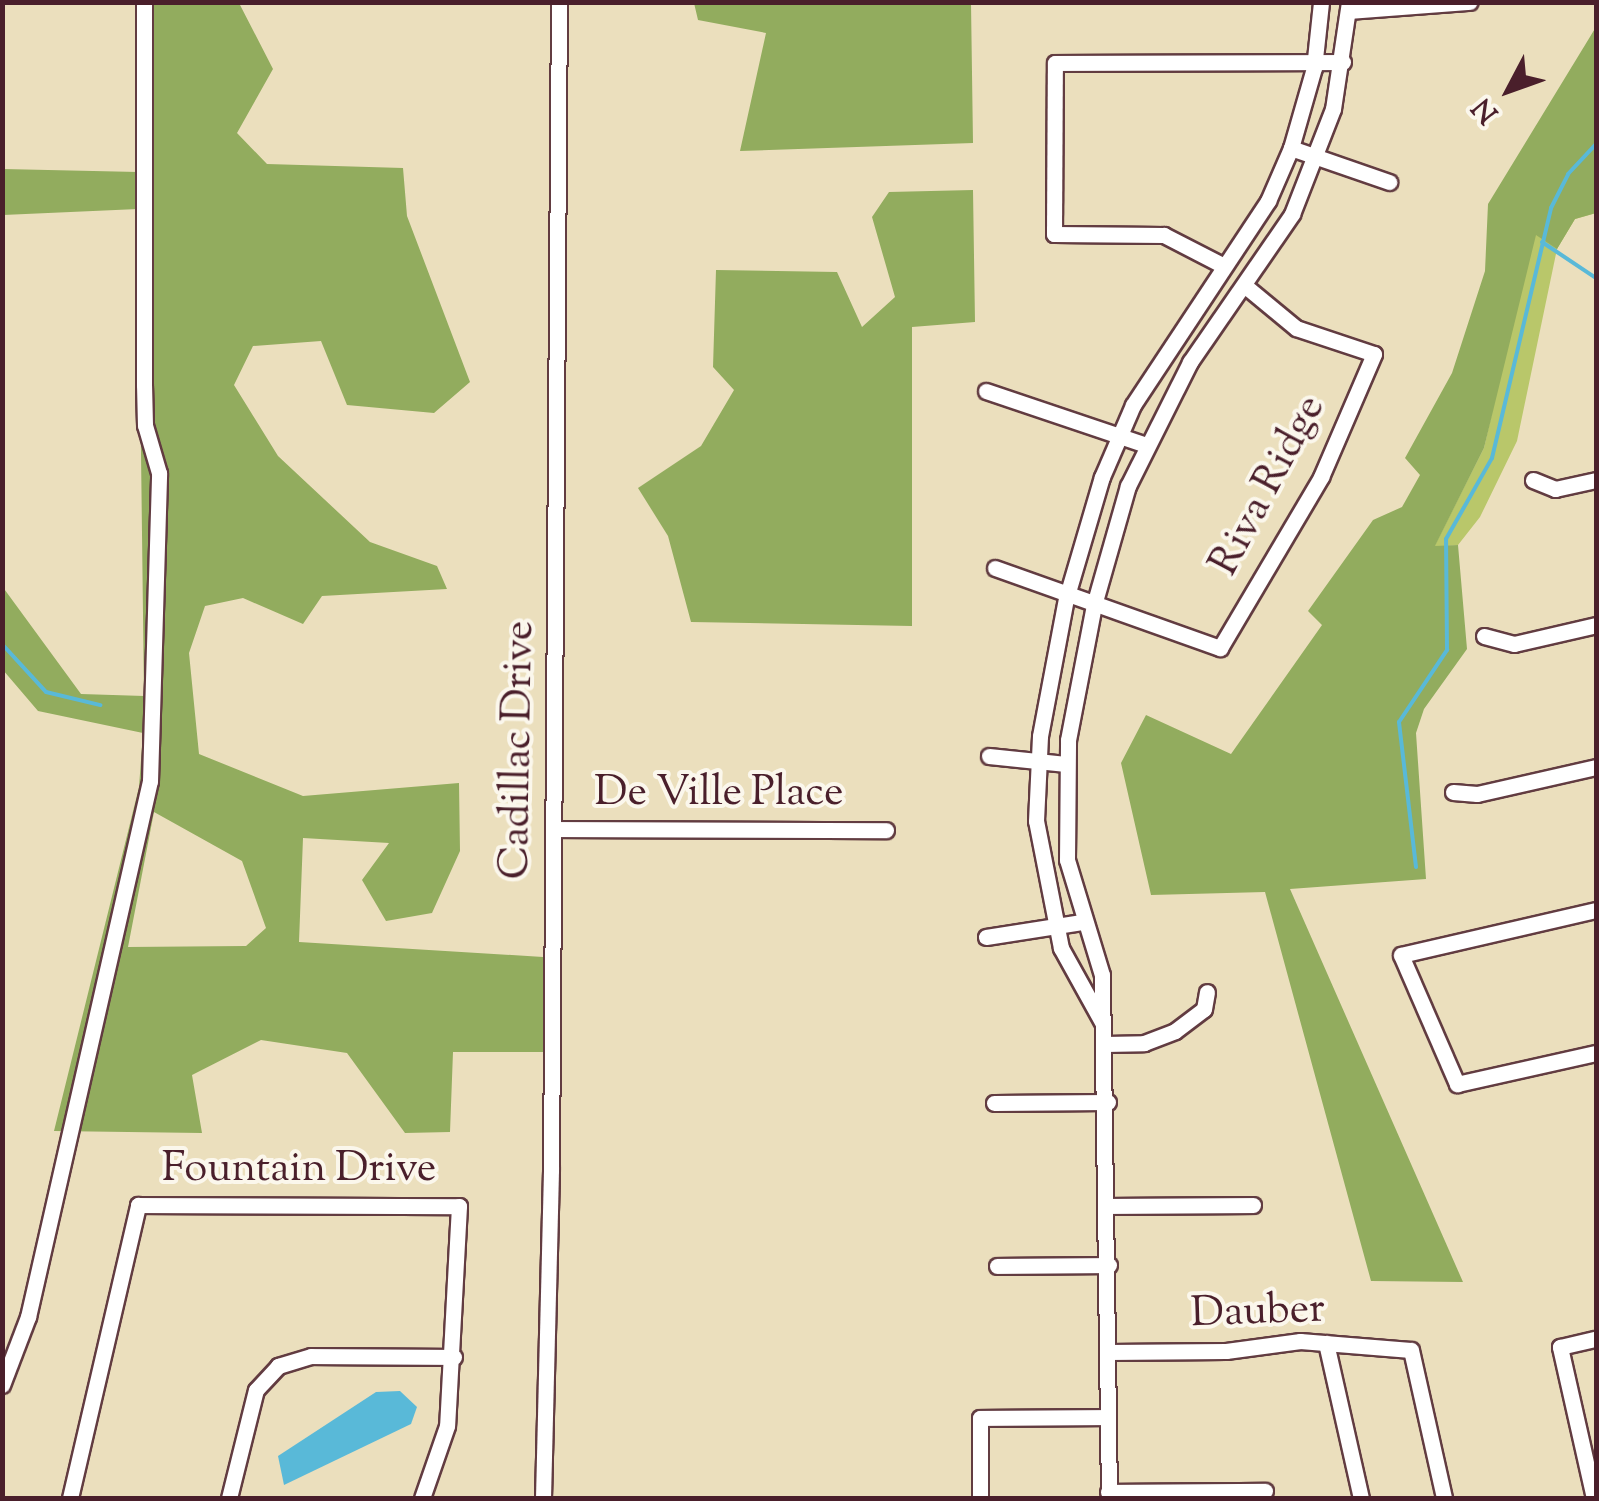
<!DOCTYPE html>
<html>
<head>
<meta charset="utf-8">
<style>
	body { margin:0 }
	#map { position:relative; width:1599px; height:1501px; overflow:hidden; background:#ebdfbd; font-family:"Sorts Mill Goudy",serif }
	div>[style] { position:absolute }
	.green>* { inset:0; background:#b9c76a }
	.forest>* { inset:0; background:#92ac5e }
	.water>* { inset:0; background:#59b9d8 }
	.stream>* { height:4px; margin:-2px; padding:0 2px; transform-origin:2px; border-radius:2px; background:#59b9d8 }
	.roads { filter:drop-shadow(2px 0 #623c41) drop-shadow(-2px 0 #623c41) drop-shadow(0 2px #623c41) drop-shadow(0 -2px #623c41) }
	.minor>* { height:15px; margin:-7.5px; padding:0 7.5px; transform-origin:7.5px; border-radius:7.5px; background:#fff }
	span { translate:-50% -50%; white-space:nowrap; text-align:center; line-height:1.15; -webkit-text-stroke:8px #fbf7ec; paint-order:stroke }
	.street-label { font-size:42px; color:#4a1f2b }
	.frame { position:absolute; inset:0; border:5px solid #4a1f2b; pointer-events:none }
	.north { position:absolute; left:1459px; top:40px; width:100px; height:100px; -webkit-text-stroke:8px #fbf7ec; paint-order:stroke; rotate:229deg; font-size:28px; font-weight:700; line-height:40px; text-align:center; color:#4a1f2b }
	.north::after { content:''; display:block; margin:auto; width:35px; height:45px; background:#4a1f2b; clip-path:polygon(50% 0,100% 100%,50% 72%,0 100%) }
</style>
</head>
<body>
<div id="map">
	<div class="green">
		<i style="clip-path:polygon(1596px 27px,1596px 213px,1575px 219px,1557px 249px,1517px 441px,1480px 517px,1458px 545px,1434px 547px,1484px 448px,1568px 78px)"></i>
	</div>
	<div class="forest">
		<i style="clip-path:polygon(evenodd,136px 3px,239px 3px,273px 69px,237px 133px,267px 164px,403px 168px,407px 216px,470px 382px,434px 413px,347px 405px,321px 341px,253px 346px,234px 385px,278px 456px,370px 542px,437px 566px,447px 589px,322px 596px,303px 624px,243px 598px,205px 606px,189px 653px,199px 754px,303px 796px,459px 783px,460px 851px,432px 913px,386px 921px,362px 880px,389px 843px,303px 838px,299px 942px,543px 957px,543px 1052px,453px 1052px,450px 1132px,405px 1133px,347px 1053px,261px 1040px,192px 1075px,202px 1133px,54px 1131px,139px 787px,143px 733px,38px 711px,3px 670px,2px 586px,81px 694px,144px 696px,138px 209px,3px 215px,3px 169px,138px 172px,136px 3px,154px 812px,242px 861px,266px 928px,246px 946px,128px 947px,154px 812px)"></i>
		<i style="clip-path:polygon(694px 3px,971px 3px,973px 143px,740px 151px,766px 33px,698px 20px)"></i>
		<i style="clip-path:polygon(1596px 27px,1596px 213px,1575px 219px,1557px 249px,1536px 235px,1484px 448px,1435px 546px,1458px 545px,1467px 649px,1424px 709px,1416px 733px,1426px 879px,1290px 889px,1463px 1282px,1371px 1281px,1265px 892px,1151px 895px,1121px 763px,1146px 715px,1231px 754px,1322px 625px,1308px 611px,1373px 520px,1402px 507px,1420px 475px,1405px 458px,1452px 373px,1485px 271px,1488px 204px)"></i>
		<i style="clip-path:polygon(973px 190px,975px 322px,912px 327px,912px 626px,691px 622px,668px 536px,638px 488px,701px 446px,734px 390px,713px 367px,716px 270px,837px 272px,862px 327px,895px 297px,872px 217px,889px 192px)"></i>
	</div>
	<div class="water">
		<i style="clip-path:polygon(400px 1391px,417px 1407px,411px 1424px,284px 1485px,278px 1456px,376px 1392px)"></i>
	</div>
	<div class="stream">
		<i style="left:1542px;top:242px;width:65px;rotate:33.7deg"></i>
		<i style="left:2px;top:644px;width:65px;rotate:47.5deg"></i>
		<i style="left:46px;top:692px;width:56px;rotate:13.5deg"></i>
		<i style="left:1416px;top:867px;width:146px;rotate:-96.7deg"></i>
		<i style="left:1399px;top:722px;width:87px;rotate:-56.3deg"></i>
		<i style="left:1447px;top:650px;width:111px;rotate:-90.5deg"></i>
		<i style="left:1446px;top:539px;width:93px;rotate:-60.4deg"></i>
		<i style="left:1492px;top:458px;width:257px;rotate:-76.7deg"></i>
		<i style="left:1551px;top:208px;width:38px;rotate:-63deg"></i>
		<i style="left:1568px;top:174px;width:41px;rotate:-47deg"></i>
	</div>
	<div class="roads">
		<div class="minor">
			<i style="left:1349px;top:11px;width:121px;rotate:-4.3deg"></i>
			<i style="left:1291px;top:148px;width:104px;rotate:19.1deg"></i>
			<i style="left:1224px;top:266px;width:68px;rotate:-152.7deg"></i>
			<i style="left:1164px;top:235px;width:110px;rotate:-179.5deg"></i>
			<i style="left:1054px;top:234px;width:171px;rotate:-89.7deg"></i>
			<i style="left:1055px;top:63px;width:288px;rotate:-0.2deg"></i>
			<i style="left:986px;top:391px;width:169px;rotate:18.6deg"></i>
			<i style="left:1533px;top:480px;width:24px;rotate:22deg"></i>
			<i style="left:1555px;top:489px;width:42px;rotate:-12.4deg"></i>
			<i style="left:995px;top:568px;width:239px;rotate:19.6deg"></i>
			<i style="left:1220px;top:648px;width:199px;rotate:-59.4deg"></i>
			<i style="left:1321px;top:477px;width:134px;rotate:-66.7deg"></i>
			<i style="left:1374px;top:354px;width:82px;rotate:-161.6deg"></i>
			<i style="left:1296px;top:328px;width:67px;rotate:-140.4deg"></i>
			<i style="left:1484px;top:636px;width:31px;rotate:15deg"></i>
			<i style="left:1514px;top:644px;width:84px;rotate:-13deg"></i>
			<i style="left:989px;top:756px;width:77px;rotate:5.9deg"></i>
			<i style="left:1453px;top:792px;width:24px;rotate:5deg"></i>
			<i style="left:1477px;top:794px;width:122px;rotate:-12.8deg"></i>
			<i style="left:553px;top:829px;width:333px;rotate:0.2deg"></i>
			<i style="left:1596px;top:910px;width:200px;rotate:167deg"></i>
			<i style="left:1401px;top:955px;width:141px;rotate:66.5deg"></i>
			<i style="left:1457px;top:1084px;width:142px;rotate:-12.6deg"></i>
			<i style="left:986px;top:937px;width:97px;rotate:-8.9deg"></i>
			<i style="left:1102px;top:1022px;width:85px;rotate:-119deg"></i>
			<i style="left:1061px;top:948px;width:129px;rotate:-101.1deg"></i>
			<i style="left:1036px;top:821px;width:85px;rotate:-87.3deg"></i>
			<i style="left:1040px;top:736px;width:139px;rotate:-79.3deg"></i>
			<i style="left:1066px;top:599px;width:127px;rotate:-73.6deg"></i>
			<i style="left:1102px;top:477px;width:78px;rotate:-66.7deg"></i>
			<i style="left:1133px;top:405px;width:245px;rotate:-56.5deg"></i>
			<i style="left:1268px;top:201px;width:58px;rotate:-66.5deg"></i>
			<i style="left:1291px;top:148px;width:83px;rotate:-74deg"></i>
			<i style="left:1314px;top:68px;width:66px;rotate:-83.9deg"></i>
			<i style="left:1105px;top:1044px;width:39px;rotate:-1deg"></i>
			<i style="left:1144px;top:1043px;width:33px;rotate:-21deg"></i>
			<i style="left:1175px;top:1031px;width:36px;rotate:-37deg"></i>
			<i style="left:1204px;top:1009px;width:17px;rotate:-80deg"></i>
			<i style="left:994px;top:1103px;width:114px;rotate:-0.5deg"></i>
			<i style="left:1109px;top:1206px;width:144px;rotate:-0.4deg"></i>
			<i style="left:997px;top:1266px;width:112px;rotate:-0.5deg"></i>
			<i style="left:1326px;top:1343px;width:159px;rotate:77.3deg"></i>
			<i style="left:1108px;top:1352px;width:118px;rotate:-0.5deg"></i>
			<i style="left:1226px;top:1351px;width:75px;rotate:-7.7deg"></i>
			<i style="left:1300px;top:1341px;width:111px;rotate:4.6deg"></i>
			<i style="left:1411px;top:1350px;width:152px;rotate:77.4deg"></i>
			<i style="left:2px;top:1385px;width:73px;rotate:-69.1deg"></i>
			<i style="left:28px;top:1317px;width:550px;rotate:-77.18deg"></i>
			<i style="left:150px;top:781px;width:308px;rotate:-88.3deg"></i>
			<i style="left:159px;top:473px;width:50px;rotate:-106.3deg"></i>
			<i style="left:145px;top:425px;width:40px;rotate:-91.4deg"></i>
			<i style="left:144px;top:385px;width:383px;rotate:-90deg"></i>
			<i style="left:1108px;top:1492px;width:157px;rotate:-0.4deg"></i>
			<i style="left:70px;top:1498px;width:301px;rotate:-76.9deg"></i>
			<i style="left:138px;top:1205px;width:321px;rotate:0.2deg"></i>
			<i style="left:459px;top:1206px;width:220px;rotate:93.1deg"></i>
			<i style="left:447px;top:1426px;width:76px;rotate:109.1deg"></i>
			<i style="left:229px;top:1498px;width:111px;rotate:-76deg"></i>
			<i style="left:256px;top:1390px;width:33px;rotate:-47deg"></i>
			<i style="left:278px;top:1366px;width:34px;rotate:-17deg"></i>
			<i style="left:311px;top:1356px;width:143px;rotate:0.4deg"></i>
			<i style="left:543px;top:1498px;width:328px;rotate:-88.6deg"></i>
			<i style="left:551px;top:1170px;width:1168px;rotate:-89.61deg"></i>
			<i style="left:980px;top:1498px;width:80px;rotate:-90deg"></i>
			<i style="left:980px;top:1418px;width:128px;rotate:-0.4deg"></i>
			<i style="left:1109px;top:1498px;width:523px;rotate:-90.77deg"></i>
			<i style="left:1102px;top:975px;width:120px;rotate:-106.9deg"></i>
			<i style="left:1067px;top:860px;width:120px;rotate:-89.5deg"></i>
			<i style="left:1068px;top:740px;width:137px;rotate:-79.1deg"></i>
			<i style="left:1094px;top:605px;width:124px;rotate:-74.1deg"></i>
			<i style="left:1128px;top:486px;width:139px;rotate:-63.4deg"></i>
			<i style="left:1190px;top:362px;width:180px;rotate:-55.4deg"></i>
			<i style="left:1292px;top:214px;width:113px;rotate:-68.7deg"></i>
			<i style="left:1333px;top:109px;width:108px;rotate:-81.5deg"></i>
			<i style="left:1594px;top:1498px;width:155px;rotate:-102.7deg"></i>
			<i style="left:1560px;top:1347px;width:37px;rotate:-13deg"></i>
		</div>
	</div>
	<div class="street-label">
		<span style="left:1269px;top:486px;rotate:-62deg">Riva Ridge</span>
		<span style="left:519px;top:750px;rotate:-89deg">Cadillac Drive</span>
		<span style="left:719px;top:794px">De Ville Place</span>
		<span style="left:299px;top:1170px">Fountain Drive</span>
		<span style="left:1258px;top:1313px;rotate:-2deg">Dauber</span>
	</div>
	<div class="frame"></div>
	<div class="north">N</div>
</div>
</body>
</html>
